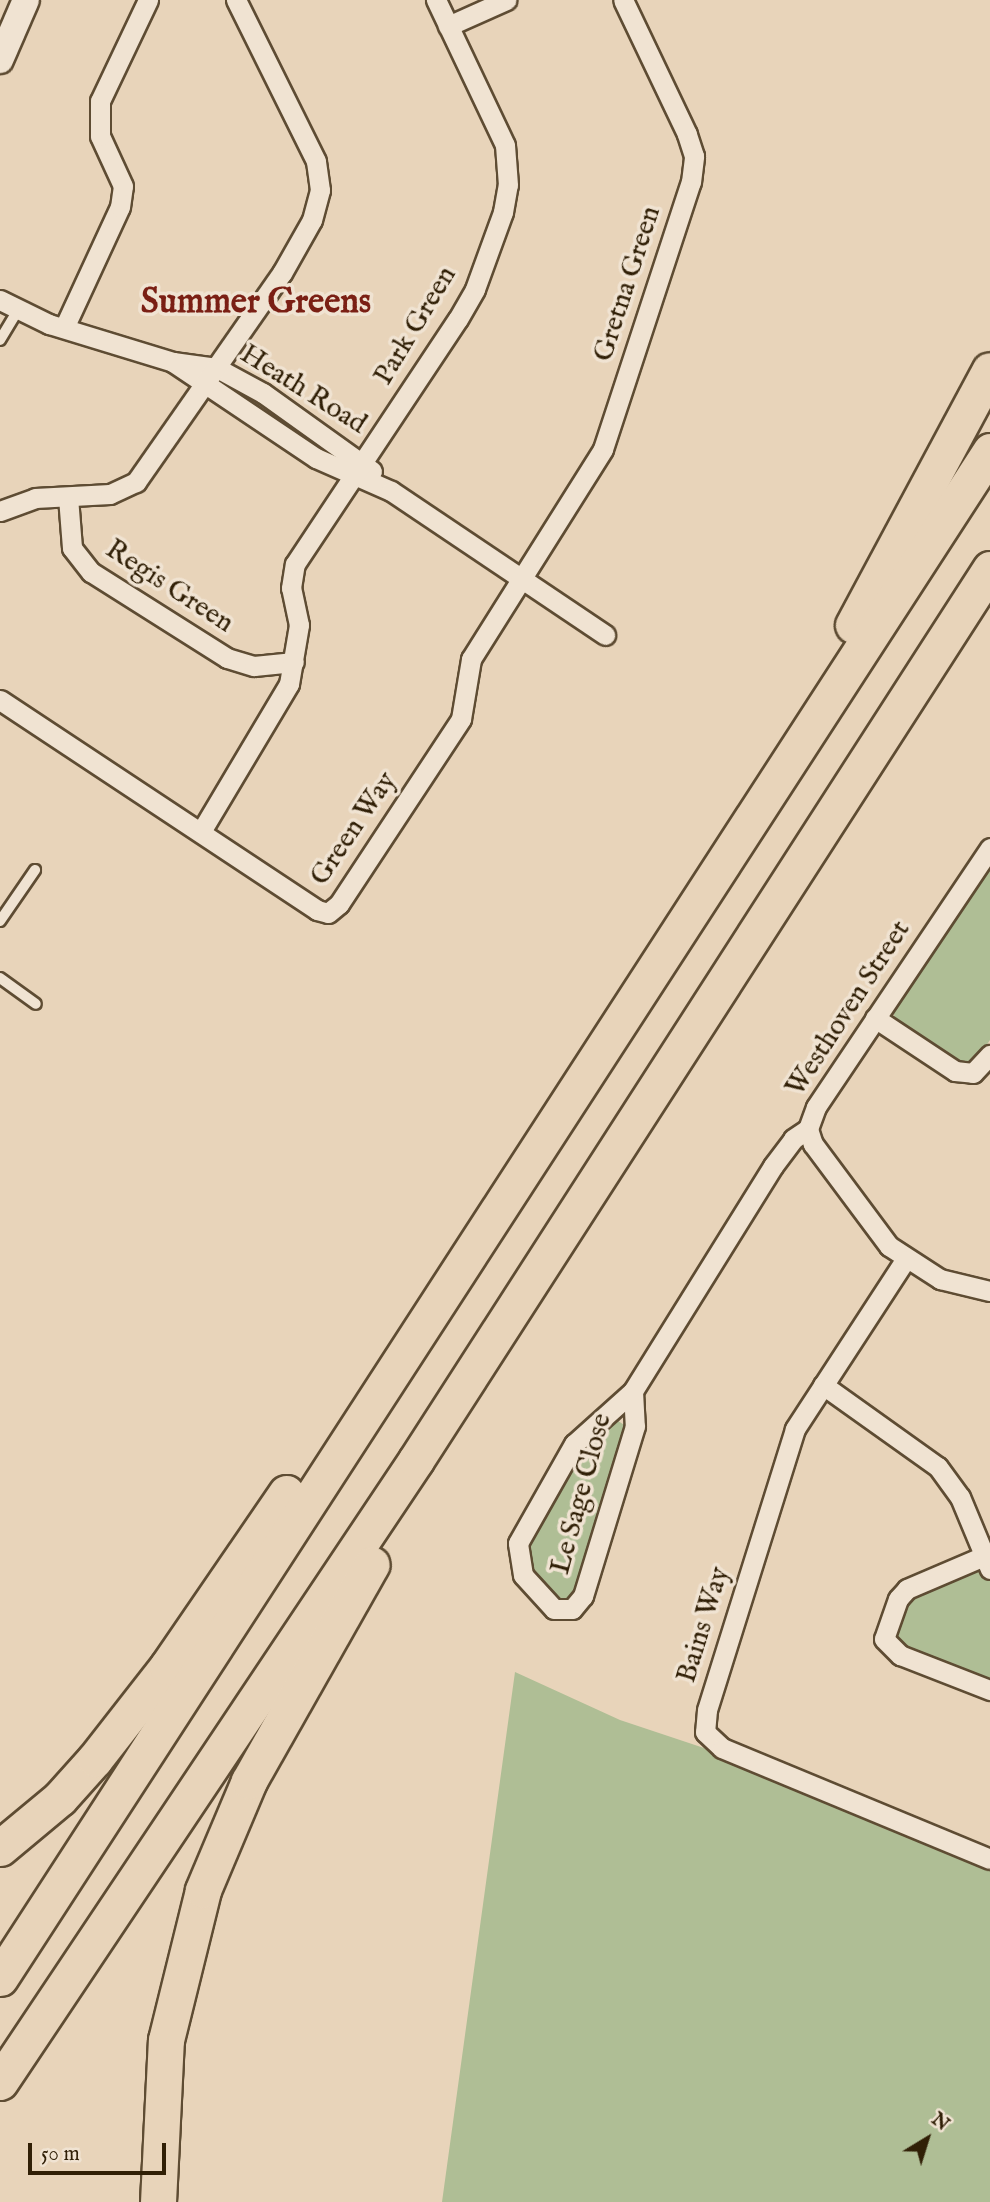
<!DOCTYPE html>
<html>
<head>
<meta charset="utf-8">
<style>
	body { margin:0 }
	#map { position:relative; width:990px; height:2202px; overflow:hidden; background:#e8d4ba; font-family:"IM FELL English",serif }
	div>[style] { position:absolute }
	.green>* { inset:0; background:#afbe95 }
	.roads { filter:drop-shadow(2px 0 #5e4c33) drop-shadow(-2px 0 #5e4c33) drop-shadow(0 2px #5e4c33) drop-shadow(0 -2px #5e4c33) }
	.lane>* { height:10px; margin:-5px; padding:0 5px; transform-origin:5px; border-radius:5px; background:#f0e3d2 }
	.street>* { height:19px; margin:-9.5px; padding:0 9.5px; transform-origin:9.5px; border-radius:9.5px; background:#f0e3d2 }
	.secondary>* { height:26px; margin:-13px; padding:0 13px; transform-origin:13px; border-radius:13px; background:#f0e3d2 }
	.highway>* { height:35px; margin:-17.5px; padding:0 17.5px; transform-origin:17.5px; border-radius:17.5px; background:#e8d4ba }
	span { translate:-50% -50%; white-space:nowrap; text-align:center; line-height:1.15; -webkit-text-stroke:7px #f0e3d2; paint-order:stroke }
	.street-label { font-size:28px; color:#301f06 }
	.district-label { font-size:35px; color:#7a1f14; font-weight:700 }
	.north { position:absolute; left:892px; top:2104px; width:70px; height:70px; -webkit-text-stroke:5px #f0e3d2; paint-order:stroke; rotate:38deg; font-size:19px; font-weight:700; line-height:28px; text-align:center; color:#301f06 }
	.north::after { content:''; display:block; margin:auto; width:24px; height:32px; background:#301f06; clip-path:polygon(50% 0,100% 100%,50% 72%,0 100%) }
	.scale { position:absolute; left:28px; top:2143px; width:138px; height:32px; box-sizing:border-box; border:4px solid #301f06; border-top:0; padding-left:9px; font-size:21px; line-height:24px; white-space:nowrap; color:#301f06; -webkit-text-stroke:5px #f0e3d2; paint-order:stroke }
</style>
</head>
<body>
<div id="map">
	<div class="green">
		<i style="clip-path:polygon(990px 861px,990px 1040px,977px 1059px,959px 1064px,895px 1021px,893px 1008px)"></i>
		<i style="clip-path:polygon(614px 1418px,627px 1427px,576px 1595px,565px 1601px,549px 1597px,523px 1550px,575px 1453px)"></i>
		<i style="clip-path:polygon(981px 1567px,990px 1578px,990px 1684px,900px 1647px,893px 1635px,906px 1597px)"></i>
		<i style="clip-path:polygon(515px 1672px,620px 1720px,704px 1748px,990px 1866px,990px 2202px,442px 2202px)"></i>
	</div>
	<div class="roads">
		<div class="lane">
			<i style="left:0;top:340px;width:35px;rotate:-59deg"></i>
			<i style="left:0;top:921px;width:62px;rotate:-55.5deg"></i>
			<i style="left:0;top:978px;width:44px;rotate:35.8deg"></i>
		</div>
		<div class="street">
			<i style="left:448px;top:26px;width:64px;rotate:-24.1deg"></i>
			<i style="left:0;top:300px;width:55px;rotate:26.1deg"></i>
			<i style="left:49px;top:324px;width:130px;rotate:17deg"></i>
			<i style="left:173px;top:362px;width:44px;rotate:7.8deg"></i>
			<i style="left:217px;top:368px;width:52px;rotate:28.5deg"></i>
			<i style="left:263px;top:393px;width:134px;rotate:35.6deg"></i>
			<i style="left:64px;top:328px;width:133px;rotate:-65.2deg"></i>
			<i style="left:120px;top:207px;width:21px;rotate:-82deg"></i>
			<i style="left:123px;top:186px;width:55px;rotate:-114.7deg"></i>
			<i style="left:100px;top:136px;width:35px;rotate:-90deg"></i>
			<i style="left:100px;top:101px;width:112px;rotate:-64.6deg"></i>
			<i style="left:173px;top:362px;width:172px;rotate:33.9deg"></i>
			<i style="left:316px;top:458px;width:82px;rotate:23.7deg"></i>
			<i style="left:391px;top:491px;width:258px;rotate:33.9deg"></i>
			<i style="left:68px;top:497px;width:51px;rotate:85.5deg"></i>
			<i style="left:72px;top:548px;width:31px;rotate:52deg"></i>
			<i style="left:91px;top:572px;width:161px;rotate:32.3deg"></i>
			<i style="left:227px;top:658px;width:28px;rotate:17deg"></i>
			<i style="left:254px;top:666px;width:40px;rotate:-5.7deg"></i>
			<i style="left:0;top:511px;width:37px;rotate:-20deg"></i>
			<i style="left:35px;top:498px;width:75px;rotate:-3.1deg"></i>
			<i style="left:110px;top:494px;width:29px;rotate:-25deg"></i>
			<i style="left:136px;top:482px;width:255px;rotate:-55.1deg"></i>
			<i style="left:282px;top:273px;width:61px;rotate:-60.5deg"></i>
			<i style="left:312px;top:220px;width:31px;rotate:-75deg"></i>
			<i style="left:320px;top:190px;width:29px;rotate:-98deg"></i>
			<i style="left:316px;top:161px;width:180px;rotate:-116.4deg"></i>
			<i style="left:0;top:700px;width:380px;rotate:33.5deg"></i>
			<i style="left:317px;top:910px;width:11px;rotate:15deg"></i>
			<i style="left:328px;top:913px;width:14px;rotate:-39deg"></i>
			<i style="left:339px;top:904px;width:222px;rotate:-56.6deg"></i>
			<i style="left:461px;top:719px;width:61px;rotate:-80.5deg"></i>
			<i style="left:471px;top:659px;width:248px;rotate:-57.8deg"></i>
			<i style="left:603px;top:449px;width:281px;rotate:-71.8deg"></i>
			<i style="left:691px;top:182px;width:26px;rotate:-83deg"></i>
			<i style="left:694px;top:156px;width:23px;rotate:-108deg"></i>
			<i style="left:687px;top:134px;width:148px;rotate:-115.5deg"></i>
			<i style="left:202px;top:830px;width:170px;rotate:-59.2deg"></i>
			<i style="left:289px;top:684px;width:60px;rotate:-80.4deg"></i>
			<i style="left:299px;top:625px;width:38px;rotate:-102deg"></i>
			<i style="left:291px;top:588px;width:24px;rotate:-81deg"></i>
			<i style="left:295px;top:564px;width:294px;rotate:-56.4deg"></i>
			<i style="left:458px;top:319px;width:34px;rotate:-60deg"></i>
			<i style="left:475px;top:289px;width:82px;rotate:-70deg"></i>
			<i style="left:503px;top:212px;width:27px;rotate:-80deg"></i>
			<i style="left:508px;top:185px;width:40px;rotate:-94.3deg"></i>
			<i style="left:505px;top:145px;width:161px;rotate:-115.4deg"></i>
			<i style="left:990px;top:848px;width:312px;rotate:123.9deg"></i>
			<i style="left:816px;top:1107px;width:23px;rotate:110deg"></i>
			<i style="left:808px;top:1129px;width:16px;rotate:72deg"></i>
			<i style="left:813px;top:1144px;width:127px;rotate:53.3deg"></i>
			<i style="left:889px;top:1246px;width:61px;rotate:32.9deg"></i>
			<i style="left:940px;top:1279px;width:51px;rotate:13.5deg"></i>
			<i style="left:875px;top:1018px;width:96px;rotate:33.5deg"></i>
			<i style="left:955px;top:1071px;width:18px;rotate:6deg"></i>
			<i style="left:973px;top:1073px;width:25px;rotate:-47deg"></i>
			<i style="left:905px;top:1260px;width:202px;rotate:123.1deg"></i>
			<i style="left:795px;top:1429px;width:294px;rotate:107.4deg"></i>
			<i style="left:707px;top:1710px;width:22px;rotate:95deg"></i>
			<i style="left:705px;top:1732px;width:23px;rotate:43deg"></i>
			<i style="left:722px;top:1748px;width:290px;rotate:22.5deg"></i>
			<i style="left:823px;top:1385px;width:141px;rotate:35.5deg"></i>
			<i style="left:938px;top:1467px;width:37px;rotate:54deg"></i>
			<i style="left:960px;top:1497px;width:78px;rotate:67.4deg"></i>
			<i style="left:633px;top:1391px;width:35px;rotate:87deg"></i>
			<i style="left:635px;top:1426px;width:178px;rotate:107deg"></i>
			<i style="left:583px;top:1596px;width:17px;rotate:130deg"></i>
			<i style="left:572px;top:1609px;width:18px;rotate:180deg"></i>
			<i style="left:554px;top:1609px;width:46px;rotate:-132.4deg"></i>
			<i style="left:523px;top:1575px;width:32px;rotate:-99deg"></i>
			<i style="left:518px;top:1543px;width:114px;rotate:-60.5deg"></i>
			<i style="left:574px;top:1444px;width:79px;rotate:-41.9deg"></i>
			<i style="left:633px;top:1391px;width:265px;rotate:-58.1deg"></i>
			<i style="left:773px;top:1166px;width:34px;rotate:-53deg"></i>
			<i style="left:793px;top:1139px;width:18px;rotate:-34deg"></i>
			<i style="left:984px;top:1556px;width:84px;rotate:156.8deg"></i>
			<i style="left:907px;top:1589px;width:13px;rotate:132deg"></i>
			<i style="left:898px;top:1599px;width:42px;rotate:109.3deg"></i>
			<i style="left:884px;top:1639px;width:23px;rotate:45deg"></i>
			<i style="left:900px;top:1655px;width:97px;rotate:21.3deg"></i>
		</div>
		<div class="secondary">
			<i style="left:0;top:60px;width:65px;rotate:-66.6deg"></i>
		</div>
		<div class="highway">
			<i style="left:853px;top:625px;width:289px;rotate:-61.8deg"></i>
			<i style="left:0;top:1848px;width:78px;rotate:-39.8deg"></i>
			<i style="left:60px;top:1798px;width:52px;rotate:-48.1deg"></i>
			<i style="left:95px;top:1759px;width:117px;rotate:-52deg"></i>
			<i style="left:167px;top:1667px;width:211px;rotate:-55.6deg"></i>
			<i style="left:0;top:1978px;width:1820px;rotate:-57.04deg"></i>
			<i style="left:0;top:2082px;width:748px;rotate:-56.22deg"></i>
			<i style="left:416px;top:1460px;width:1060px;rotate:-57.21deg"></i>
			<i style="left:158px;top:2202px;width:162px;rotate:-87.2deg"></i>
			<i style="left:166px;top:2040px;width:154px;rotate:-76.1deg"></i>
			<i style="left:203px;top:1890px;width:118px;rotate:-67.1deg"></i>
			<i style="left:249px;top:1781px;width:249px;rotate:-60.5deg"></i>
		</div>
	</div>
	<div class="street-label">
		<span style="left:628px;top:284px;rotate:-72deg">Gretna Green</span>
		<span style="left:416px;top:326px;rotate:-59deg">Park Green</span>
		<span style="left:303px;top:390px;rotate:32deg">Heath Road</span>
		<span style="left:169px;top:587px;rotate:33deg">Regis Green</span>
		<span style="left:354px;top:829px;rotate:-56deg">Green Way</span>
		<span style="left:849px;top:1009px;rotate:-57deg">Westhoven Street</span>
		<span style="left:582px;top:1494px;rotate:-75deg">Le Sage Close</span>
		<span style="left:704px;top:1625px;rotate:-73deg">Bains Way</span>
	</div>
	<div class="district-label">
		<span style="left:256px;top:303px">Summer Greens</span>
	</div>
	<div class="north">N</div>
	<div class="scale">50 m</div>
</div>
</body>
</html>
